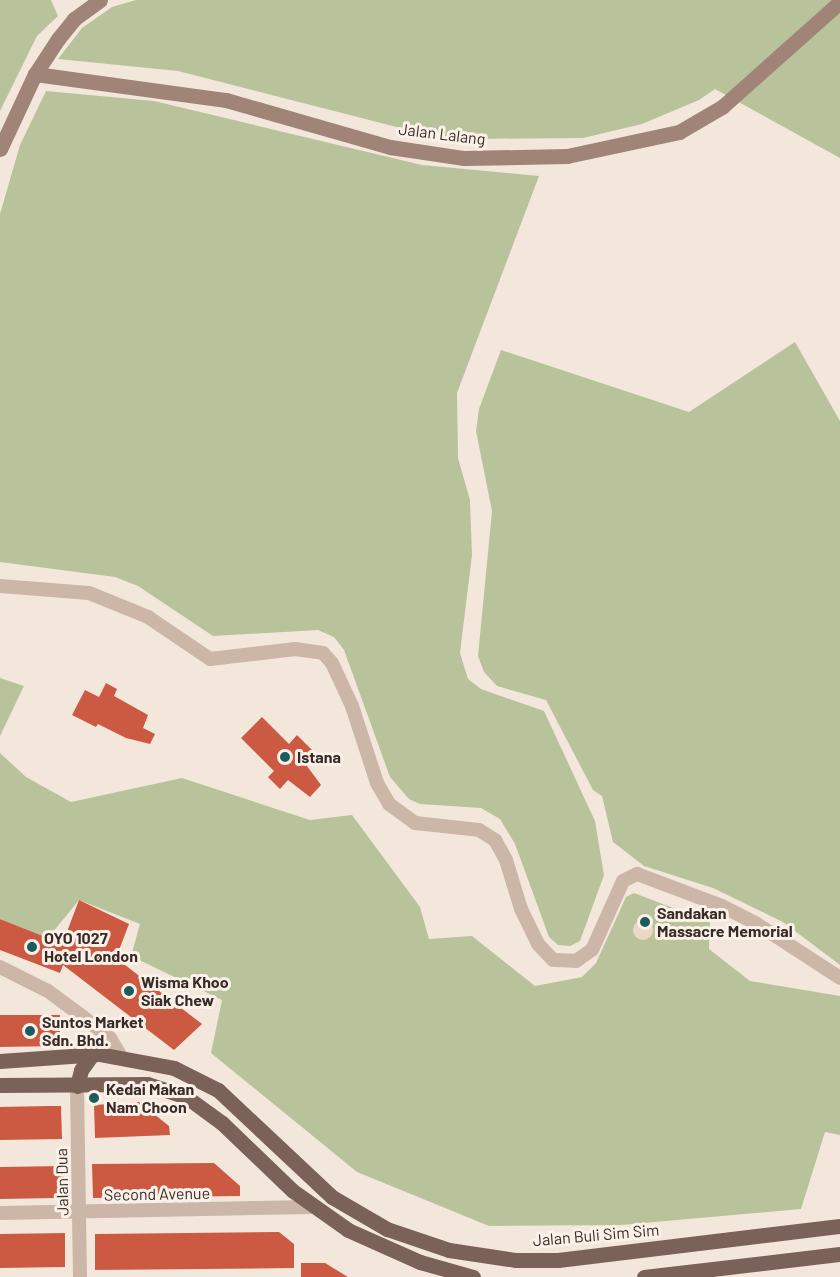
<!DOCTYPE html>
<html>
<head>
<meta charset="utf-8">
<style>
	body { margin:0 }
	#map { position:relative; width:840px; height:1277px; overflow:hidden; background:#f3e7dc; font-family:Barlow,sans-serif }
	div>[style] { position:absolute }
	.green>* { inset:0; background:#b8c39b }
	.plaza>* { inset:0; background:#ecd7c2 }
	.round { border-radius:50% }
	.building>* { inset:0; background:#cc5a42 }
	.street>* { height:14px; margin:-7px; padding:0 7px; transform-origin:7px; border-radius:7px; background:#ccb6a7 }
	.secondary>* { height:15px; margin:-7.5px; padding:0 7.5px; transform-origin:7.5px; border-radius:7.5px; background:#a08478 }
	.primary>* { height:15px; margin:-7.5px; padding:0 7.5px; transform-origin:7.5px; border-radius:7.5px; background:#7b6258 }
	.dots>* { width:16px; height:16px; translate:-50% -50%; box-sizing:border-box; border:3px solid #fbf1e9; border-radius:50% }
	span { translate:-50% -50%; white-space:nowrap; text-align:center; line-height:1.15; -webkit-text-stroke:6px #fbf1e9; paint-order:stroke }
	.street-label { font-size:16px; color:#382c28 }
	.poi-label { font-size:16px; color:#382c28; font-weight:700 }
	.left { translate:0 -50%; text-align:left }
</style>
</head>
<body>
<div id="map">
	<div class="green">
		<i style="clip-path:polygon(0 0,51px 0,58px 16px,37px 36px,0 111px)"></i>
		<i style="clip-path:polygon(136px 0,840px 0,840px 158px,715px 89px,699px 100px,642px 124px,583px 138px,466px 139px,420px 133px,178px 71px,58px 59px,82px 28px,112px 7px)"></i>
		<i style="clip-path:polygon(46px 91px,154px 101px,422px 165px,539px 176px,457px 393px,458px 458px,470px 500px,472px 555px,460px 653px,468px 679px,481px 689px,544px 711px,595px 821px,604px 875px,580px 941px,570px 946px,558px 945px,549px 937px,515px 844px,500px 819px,481px 808px,420px 804px,409px 799px,390px 777px,344px 650px,334px 637px,318px 630px,213px 636px,138px 586px,115px 577px,0 562px,0 214px,20px 145px)"></i>
		<i style="clip-path:polygon(795px 342px,840px 421px,840px 965px,783px 922px,713px 888px,644px 866px,613px 842px,602px 796px,593px 790px,546px 700px,497px 686px,484px 672px,478px 656px,492px 511px,476px 431px,479px 409px,501px 350px,689px 412px)"></i>
		<i style="clip-path:polygon(0 678px,24px 686px,0 736px)"></i>
		<i style="clip-path:polygon(0 753px,26px 777px,71px 802px,182px 778px,310px 820px,352px 815px,420px 907px,429px 939px,472px 936px,535px 986px,582px 977px,596px 963px,626px 897px,634px 893px,710px 922px,709px 949px,750px 981px,840px 996px,840px 1135px,825px 1132px,801px 1209px,621px 1225px,489px 1226px,357px 1172px,211px 1053px,222px 1000px,131px 956px,140px 924px,79px 900px,48px 938px,0 919px)"></i>
	</div>
	<div class="plaza">
		<i class="round" style="left:633px;top:920px;width:20px;height:20px"></i>
	</div>
	<div class="building">
		<i style="clip-path:polygon(106px 683px,117px 689px,114px 696px,148px 715px,143px 728px,155px 734px,150px 744px,126px 738px,98px 724px,96px 727px,72px 715px,85px 690px,99px 697px)"></i>
		<i style="clip-path:polygon(262px 717px,289px 744px,297px 735px,314px 752px,304px 762px,321px 785px,310px 797px,288px 780px,280px 789px,268px 777px,274px 771px,241px 738px)"></i>
		<i style="clip-path:polygon(79px 900px,129px 924px,116px 958px,202px 1024px,174px 1050px,63px 965px,60px 973px,0 950px,0 919px,48px 938px,51px 932px,65px 937px)"></i>
		<i style="clip-path:polygon(0 1015px,60px 1015px,60px 1046px,0 1047px)"></i>
		<i style="clip-path:polygon(139px 1102px,169px 1126px,170px 1135px,95px 1138px,94px 1105px)"></i>
		<i style="clip-path:polygon(48px 1106px,61px 1106px,62px 1139px,0 1140px,0 1107px)"></i>
		<i style="clip-path:polygon(214px 1163px,240px 1186px,240px 1196px,93px 1198px,92px 1164px)"></i>
		<i style="clip-path:polygon(64px 1166px,64px 1190px,56px 1198px,0 1199px,0 1167px)"></i>
		<i style="clip-path:polygon(279px 1232px,294px 1244px,294px 1268px,95px 1270px,95px 1234px)"></i>
		<i style="clip-path:polygon(65px 1233px,65px 1267px,0 1268px,0 1234px)"></i>
		<i style="clip-path:polygon(301px 1263px,325px 1263px,348px 1277px,301px 1277px)"></i>
	</div>
	<div class="street">
		<i style="left:0;top:586px;width:89px;rotate:4.5deg"></i>
		<i style="left:89px;top:593px;width:64px;rotate:22.1deg"></i>
		<i style="left:148px;top:617px;width:75px;rotate:34.1deg"></i>
		<i style="left:210px;top:659px;width:86px;rotate:-6.7deg"></i>
		<i style="left:295px;top:649px;width:28px;rotate:8deg"></i>
		<i style="left:323px;top:653px;width:13px;rotate:48deg"></i>
		<i style="left:332px;top:663px;width:47px;rotate:65.1deg"></i>
		<i style="left:352px;top:706px;width:81px;rotate:72deg"></i>
		<i style="left:377px;top:783px;width:24px;rotate:60deg"></i>
		<i style="left:389px;top:804px;width:32px;rotate:36deg"></i>
		<i style="left:415px;top:823px;width:64px;rotate:6.2deg"></i>
		<i style="left:479px;top:830px;width:19px;rotate:32deg"></i>
		<i style="left:495px;top:840px;width:23px;rotate:61deg"></i>
		<i style="left:506px;top:860px;width:51px;rotate:73deg"></i>
		<i style="left:521px;top:909px;width:39px;rotate:64deg"></i>
		<i style="left:538px;top:944px;width:22px;rotate:47deg"></i>
		<i style="left:553px;top:960px;width:23px;rotate:2deg"></i>
		<i style="left:576px;top:961px;width:19px;rotate:-35deg"></i>
		<i style="left:592px;top:950px;width:76px;rotate:-65.8deg"></i>
		<i style="left:623px;top:881px;width:16px;rotate:-27deg"></i>
		<i style="left:637px;top:874px;width:91px;rotate:20.6deg"></i>
		<i style="left:722px;top:906px;width:39px;rotate:27deg"></i>
		<i style="left:757px;top:924px;width:99px;rotate:33deg"></i>
		<i style="left:0;top:967px;width:54px;rotate:26.6deg"></i>
		<i style="left:48px;top:991px;width:44px;rotate:36.6deg"></i>
		<i style="left:83px;top:1017px;width:34px;rotate:38deg"></i>
		<i style="left:110px;top:1038px;width:21px;rotate:59deg"></i>
		<i style="left:77px;top:1086px;width:191px;rotate:89.1deg"></i>
		<i style="left:0;top:1213px;width:314px;rotate:-1.1deg"></i>
	</div>
	<div class="secondary">
		<i style="left:35px;top:74px;width:193px;rotate:7.8deg"></i>
		<i style="left:226px;top:100px;width:171px;rotate:16deg"></i>
		<i style="left:390px;top:147px;width:75px;rotate:8.5deg"></i>
		<i style="left:464px;top:158px;width:103px;rotate:-1.1deg"></i>
		<i style="left:567px;top:156px;width:115px;rotate:-12.1deg"></i>
		<i style="left:679px;top:132px;width:50px;rotate:-30.2deg"></i>
		<i style="left:722px;top:107px;width:158px;rotate:-41.7deg"></i>
		<i style="left:0;top:149px;width:83px;rotate:-65deg"></i>
		<i style="left:35px;top:74px;width:42px;rotate:-56.7deg"></i>
		<i style="left:58px;top:39px;width:26px;rotate:-51deg"></i>
		<i style="left:74px;top:19px;width:32px;rotate:-36deg"></i>
	</div>
	<div class="primary">
		<i style="left:0;top:1061px;width:99px;rotate:-4deg"></i>
		<i style="left:99px;top:1054px;width:76px;rotate:10.6deg"></i>
		<i style="left:174px;top:1068px;width:49px;rotate:26.6deg"></i>
		<i style="left:218px;top:1090px;width:156px;rotate:43.2deg"></i>
		<i style="left:332px;top:1197px;width:64px;rotate:30.2deg"></i>
		<i style="left:387px;top:1229px;width:65px;rotate:18.7deg"></i>
		<i style="left:449px;top:1250px;width:68px;rotate:8.5deg"></i>
		<i style="left:516px;top:1260px;width:42px"></i>
		<i style="left:558px;top:1260px;width:284px;rotate:-6.9deg"></i>
		<i style="left:0;top:1085px;width:147px;rotate:-0.4deg"></i>
		<i style="left:147px;top:1084px;width:40px;rotate:18deg"></i>
		<i style="left:185px;top:1096px;width:46px;rotate:36.1deg"></i>
		<i style="left:222px;top:1123px;width:98px;rotate:43.8deg"></i>
		<i style="left:293px;top:1191px;width:67px;rotate:35.3deg"></i>
		<i style="left:348px;top:1230px;width:79px;rotate:24deg"></i>
		<i style="left:420px;top:1262px;width:55px;rotate:15.8deg"></i>
		<i style="left:77px;top:1086px;width:16px;rotate:-76deg"></i>
		<i style="left:81px;top:1070px;width:19px;rotate:-54deg"></i>
		<i style="left:644px;top:1277px;width:197px;rotate:-6.7deg"></i>
	</div>
	<div class="dots">
		<i style="left:285px;top:757px;background:#1b5c5c"></i>
		<i style="left:645px;top:922px;background:#1b5c5c"></i>
		<i style="left:32px;top:947px;background:#1b5c5c"></i>
		<i style="left:129px;top:991px;background:#1b5c5c"></i>
		<i style="left:30px;top:1031px;background:#1b5c5c"></i>
		<i style="left:94px;top:1098px;background:#1b5c5c"></i>
	</div>
	<div class="street-label">
		<span style="left:442px;top:134px;rotate:7deg">Jalan Lalang</span>
		<span style="left:62px;top:1182px;rotate:-91deg">Jalan Dua</span>
		<span style="left:157px;top:1194px;rotate:-1deg">Second Avenue</span>
		<span style="left:596px;top:1235px;rotate:-5deg">Jalan Buli Sim Sim</span>
	</div>
	<div class="poi-label">
		<span class="left" style="left:297px;top:757px">Istana</span>
		<span class="left" style="left:657px;top:922px">Sandakan<br>Massacre Memorial</span>
		<span class="left" style="left:44px;top:947px">OYO 1027<br>Hotel London</span>
		<span class="left" style="left:141px;top:991px">Wisma Khoo<br>Siak Chew</span>
		<span class="left" style="left:42px;top:1031px">Suntos Market<br>Sdn. Bhd.</span>
		<span class="left" style="left:106px;top:1098px">Kedai Makan<br>Nam Choon</span>
	</div>
</div>
</body>
</html>
